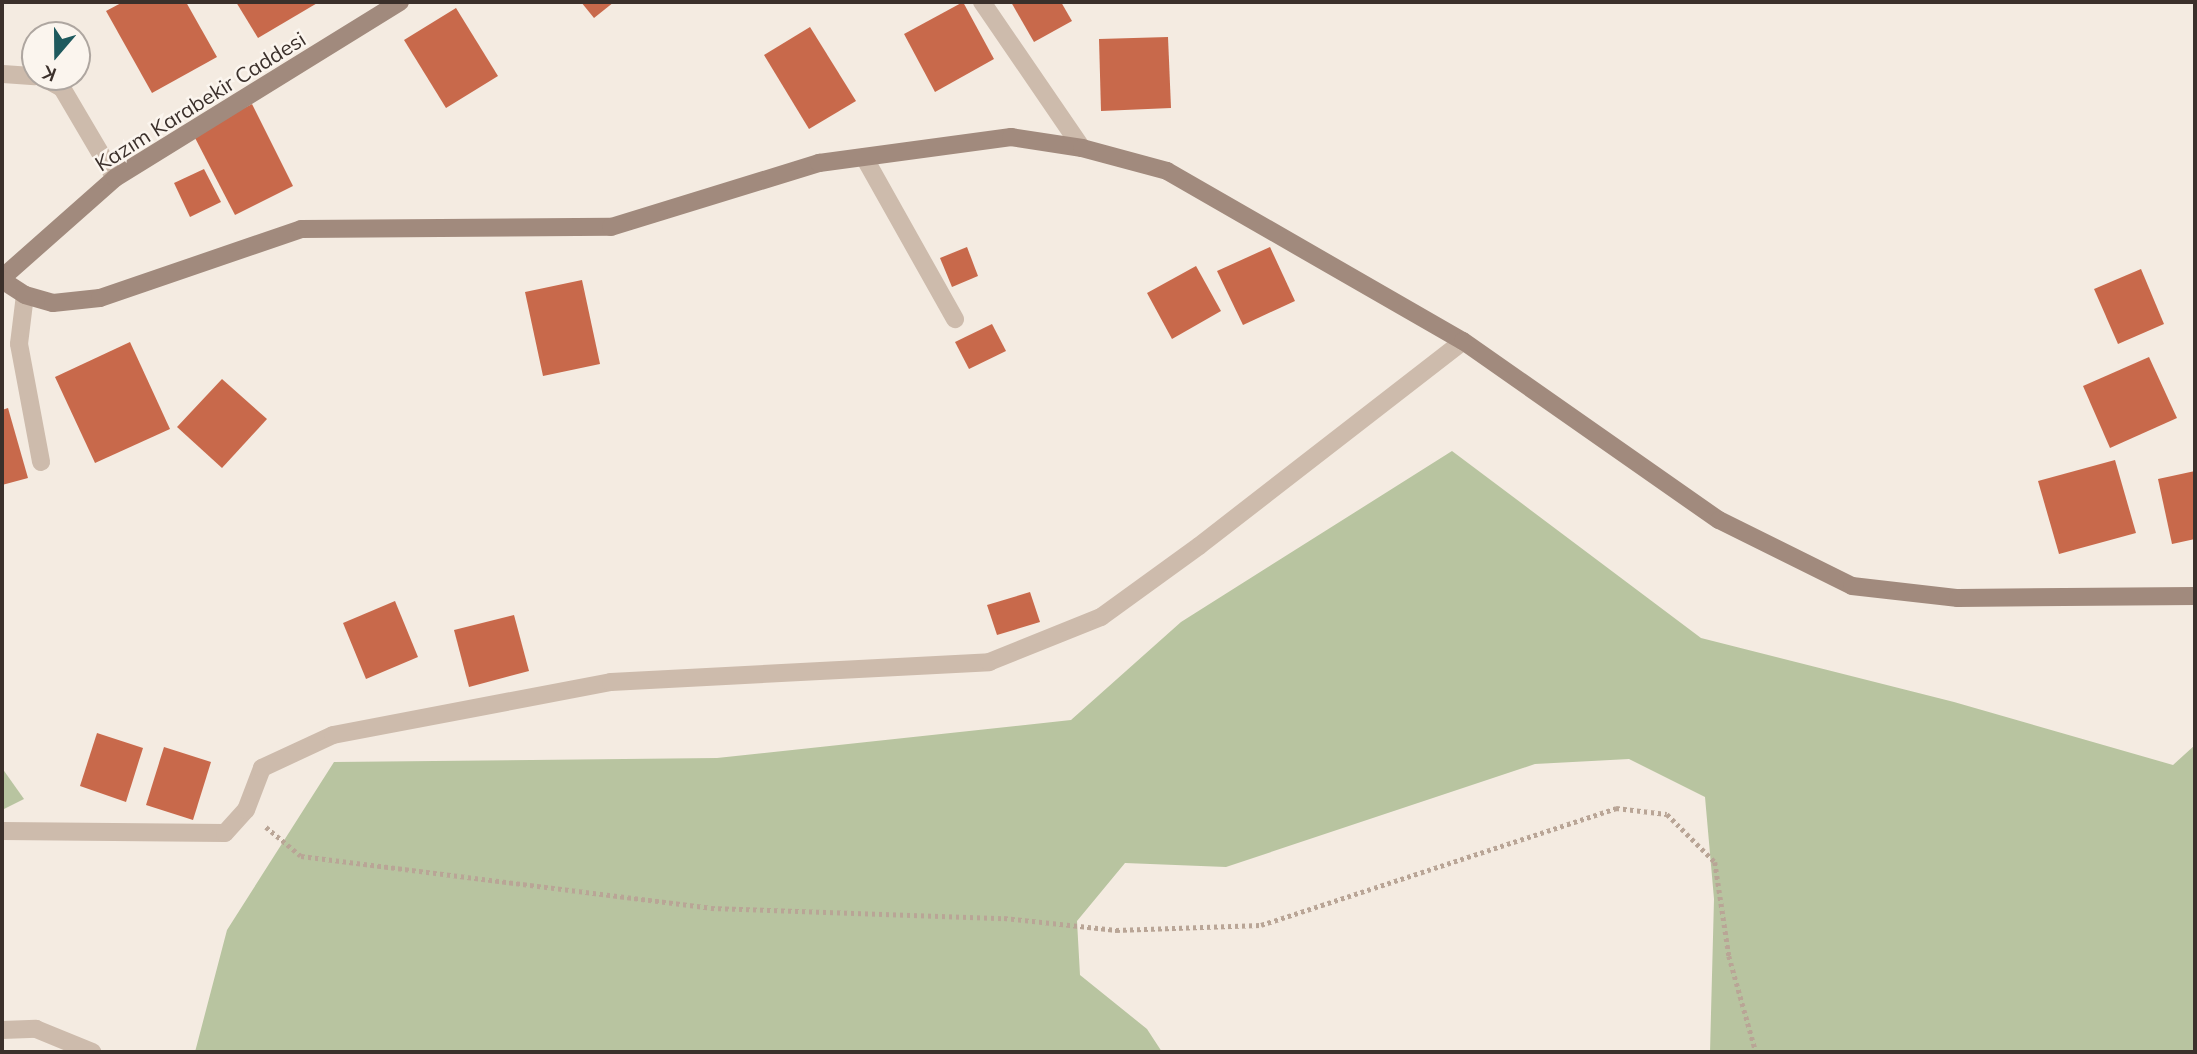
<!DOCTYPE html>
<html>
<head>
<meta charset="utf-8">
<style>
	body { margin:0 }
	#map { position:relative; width:2197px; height:1054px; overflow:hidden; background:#f4ebe1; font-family:Mulish,sans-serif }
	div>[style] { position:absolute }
	.green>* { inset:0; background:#b8c4a0 }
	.building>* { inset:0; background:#c8694b }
	.path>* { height:4.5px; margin-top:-2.25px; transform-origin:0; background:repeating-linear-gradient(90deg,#b9a596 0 3.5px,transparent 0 7px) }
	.street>* { height:18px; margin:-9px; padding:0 9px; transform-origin:9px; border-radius:9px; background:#cdbbac }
	.secondary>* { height:18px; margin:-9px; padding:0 9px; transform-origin:9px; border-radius:9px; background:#a18a7d }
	span { translate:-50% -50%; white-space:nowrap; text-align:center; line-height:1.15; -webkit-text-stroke:5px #fbf5ee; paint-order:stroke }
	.street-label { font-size:21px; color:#3b302b }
	.frame { position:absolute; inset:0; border:4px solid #3b302b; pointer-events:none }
	.north { position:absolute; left:21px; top:21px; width:70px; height:70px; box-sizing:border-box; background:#fbf5ee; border:2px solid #aea6a0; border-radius:50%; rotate:200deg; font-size:19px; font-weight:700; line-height:28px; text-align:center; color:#3b302b }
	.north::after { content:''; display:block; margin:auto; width:24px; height:32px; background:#1f5a5e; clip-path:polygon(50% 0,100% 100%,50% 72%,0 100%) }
</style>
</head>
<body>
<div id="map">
	<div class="green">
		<i style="clip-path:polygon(1452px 451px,1701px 638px,1954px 702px,2173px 765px,2195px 745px,2195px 1052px,1710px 1052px,1714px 899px,1705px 797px,1629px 759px,1535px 764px,1226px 867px,1125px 863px,1077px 921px,1080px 975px,1147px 1029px,1162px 1052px,195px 1052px,227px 930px,334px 762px,717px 758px,1071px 720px,1181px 622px)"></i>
		<i style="clip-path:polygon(2px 768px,24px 799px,2px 810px)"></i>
	</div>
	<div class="building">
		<i style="clip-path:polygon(123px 2px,186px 2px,217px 57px,152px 93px,106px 11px)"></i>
		<i style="clip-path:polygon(236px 2px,319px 2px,258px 38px)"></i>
		<i style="clip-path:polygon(581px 2px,614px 2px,594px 18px)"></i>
		<i style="clip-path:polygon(963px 2px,994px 59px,935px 92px,904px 34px)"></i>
		<i style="clip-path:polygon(1011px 2px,1061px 2px,1072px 21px,1034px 42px)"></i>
		<i style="clip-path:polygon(456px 8px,498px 76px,446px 108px,404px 40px)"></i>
		<i style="clip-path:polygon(810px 27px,856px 101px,809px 129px,764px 55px)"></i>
		<i style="clip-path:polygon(1168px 37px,1171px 108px,1101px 111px,1099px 39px)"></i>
		<i style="clip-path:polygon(252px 104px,293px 186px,235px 215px,193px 134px)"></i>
		<i style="clip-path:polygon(204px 169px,221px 202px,190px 217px,174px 183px)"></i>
		<i style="clip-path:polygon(967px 247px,978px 276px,952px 287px,940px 258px)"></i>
		<i style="clip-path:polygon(1270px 247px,1295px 301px,1243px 325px,1217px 271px)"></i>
		<i style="clip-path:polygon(1196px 266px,1221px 311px,1172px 339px,1147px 293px)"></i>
		<i style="clip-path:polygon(2141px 269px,2164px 324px,2118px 344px,2094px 289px)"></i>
		<i style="clip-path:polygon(582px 280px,600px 364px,543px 376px,525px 292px)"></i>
		<i style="clip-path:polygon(992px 324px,1006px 351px,969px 369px,955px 342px)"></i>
		<i style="clip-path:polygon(130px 342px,170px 429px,95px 463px,55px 377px)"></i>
		<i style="clip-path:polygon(2149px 357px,2177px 418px,2110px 448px,2083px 386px)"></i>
		<i style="clip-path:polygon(222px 379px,267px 419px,222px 468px,177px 427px)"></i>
		<i style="clip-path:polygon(8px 408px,28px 478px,2px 485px,2px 410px)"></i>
		<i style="clip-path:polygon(2115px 460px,2136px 533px,2059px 554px,2038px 481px)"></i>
		<i style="clip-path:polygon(2195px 471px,2195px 539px,2172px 544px,2158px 479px)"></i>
		<i style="clip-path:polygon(1030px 592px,1040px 622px,997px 635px,987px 605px)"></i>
		<i style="clip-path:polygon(395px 601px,418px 657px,366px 679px,343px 623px)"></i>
		<i style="clip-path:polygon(514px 615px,529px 671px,469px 687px,454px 630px)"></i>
		<i style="clip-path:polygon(97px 733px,143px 748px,126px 802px,80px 786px)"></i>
		<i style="clip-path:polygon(164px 747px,211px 762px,193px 820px,146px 805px)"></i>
	</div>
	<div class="path">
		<i style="left:266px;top:827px;width:45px;rotate:39.6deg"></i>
		<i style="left:301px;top:856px;width:413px;rotate:7.2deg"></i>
		<i style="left:711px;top:908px;width:293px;rotate:2deg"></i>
		<i style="left:1004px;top:918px;width:113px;rotate:6.1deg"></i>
		<i style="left:1116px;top:930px;width:145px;rotate:-2deg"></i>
		<i style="left:1261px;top:925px;width:374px;rotate:-18.2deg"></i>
		<i style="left:1616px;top:808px;width:51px;rotate:6.7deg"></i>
		<i style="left:1667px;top:814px;width:68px;rotate:45deg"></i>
		<i style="left:1715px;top:862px;width:95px;rotate:81.5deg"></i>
		<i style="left:1729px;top:956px;width:100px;rotate:74.3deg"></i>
	</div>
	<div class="street">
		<i style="left:982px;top:2px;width:177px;rotate:55.6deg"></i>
		<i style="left:3px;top:74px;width:32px;rotate:4deg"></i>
		<i style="left:42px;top:77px;width:23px;rotate:29deg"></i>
		<i style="left:62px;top:88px;width:104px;rotate:59.5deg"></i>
		<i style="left:864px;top:157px;width:186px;rotate:60.7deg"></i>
		<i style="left:25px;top:295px;width:49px;rotate:97deg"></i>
		<i style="left:19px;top:344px;width:120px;rotate:79.4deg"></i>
		<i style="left:2px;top:831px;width:223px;rotate:0.5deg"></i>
		<i style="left:225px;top:833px;width:31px;rotate:-48deg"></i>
		<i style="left:246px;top:810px;width:45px;rotate:-69.1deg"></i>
		<i style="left:262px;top:768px;width:78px;rotate:-24.9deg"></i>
		<i style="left:333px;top:735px;width:283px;rotate:-10.8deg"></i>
		<i style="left:611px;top:682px;width:379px;rotate:-3deg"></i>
		<i style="left:989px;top:662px;width:121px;rotate:-21.9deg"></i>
		<i style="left:1101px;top:617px;width:121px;rotate:-35.9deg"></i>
		<i style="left:1199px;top:546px;width:334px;rotate:-37.8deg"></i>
		<i style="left:2px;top:1030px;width:34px;rotate:-2deg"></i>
		<i style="left:36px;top:1029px;width:61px;rotate:22.3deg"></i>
	</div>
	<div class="secondary">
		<i style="left:2px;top:278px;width:151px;rotate:-41.5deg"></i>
		<i style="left:115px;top:178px;width:335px;rotate:-31.7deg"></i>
		<i style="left:2px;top:280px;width:27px;rotate:33deg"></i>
		<i style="left:25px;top:295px;width:29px;rotate:16deg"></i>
		<i style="left:53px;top:303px;width:47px;rotate:-6.1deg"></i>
		<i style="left:100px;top:298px;width:213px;rotate:-18.9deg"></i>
		<i style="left:301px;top:229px;width:310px;rotate:-0.4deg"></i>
		<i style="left:611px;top:227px;width:218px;rotate:-17.1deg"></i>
		<i style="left:819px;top:163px;width:194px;rotate:-7.7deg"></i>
		<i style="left:1011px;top:137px;width:72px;rotate:8.8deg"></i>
		<i style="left:1082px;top:148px;width:88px;rotate:15.1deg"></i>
		<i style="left:1167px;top:171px;width:341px;rotate:29.9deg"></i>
		<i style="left:1463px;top:341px;width:312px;rotate:35deg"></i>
		<i style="left:1719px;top:520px;width:148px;rotate:26.4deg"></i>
		<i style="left:1852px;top:586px;width:107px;rotate:6.5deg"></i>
		<i style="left:1958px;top:598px;width:237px;rotate:-0.5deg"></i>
	</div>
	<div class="street-label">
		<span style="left:200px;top:101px;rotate:-32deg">Kazım Karabekir Caddesi</span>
	</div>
	<div class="frame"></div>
	<div class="north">K</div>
</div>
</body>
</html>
